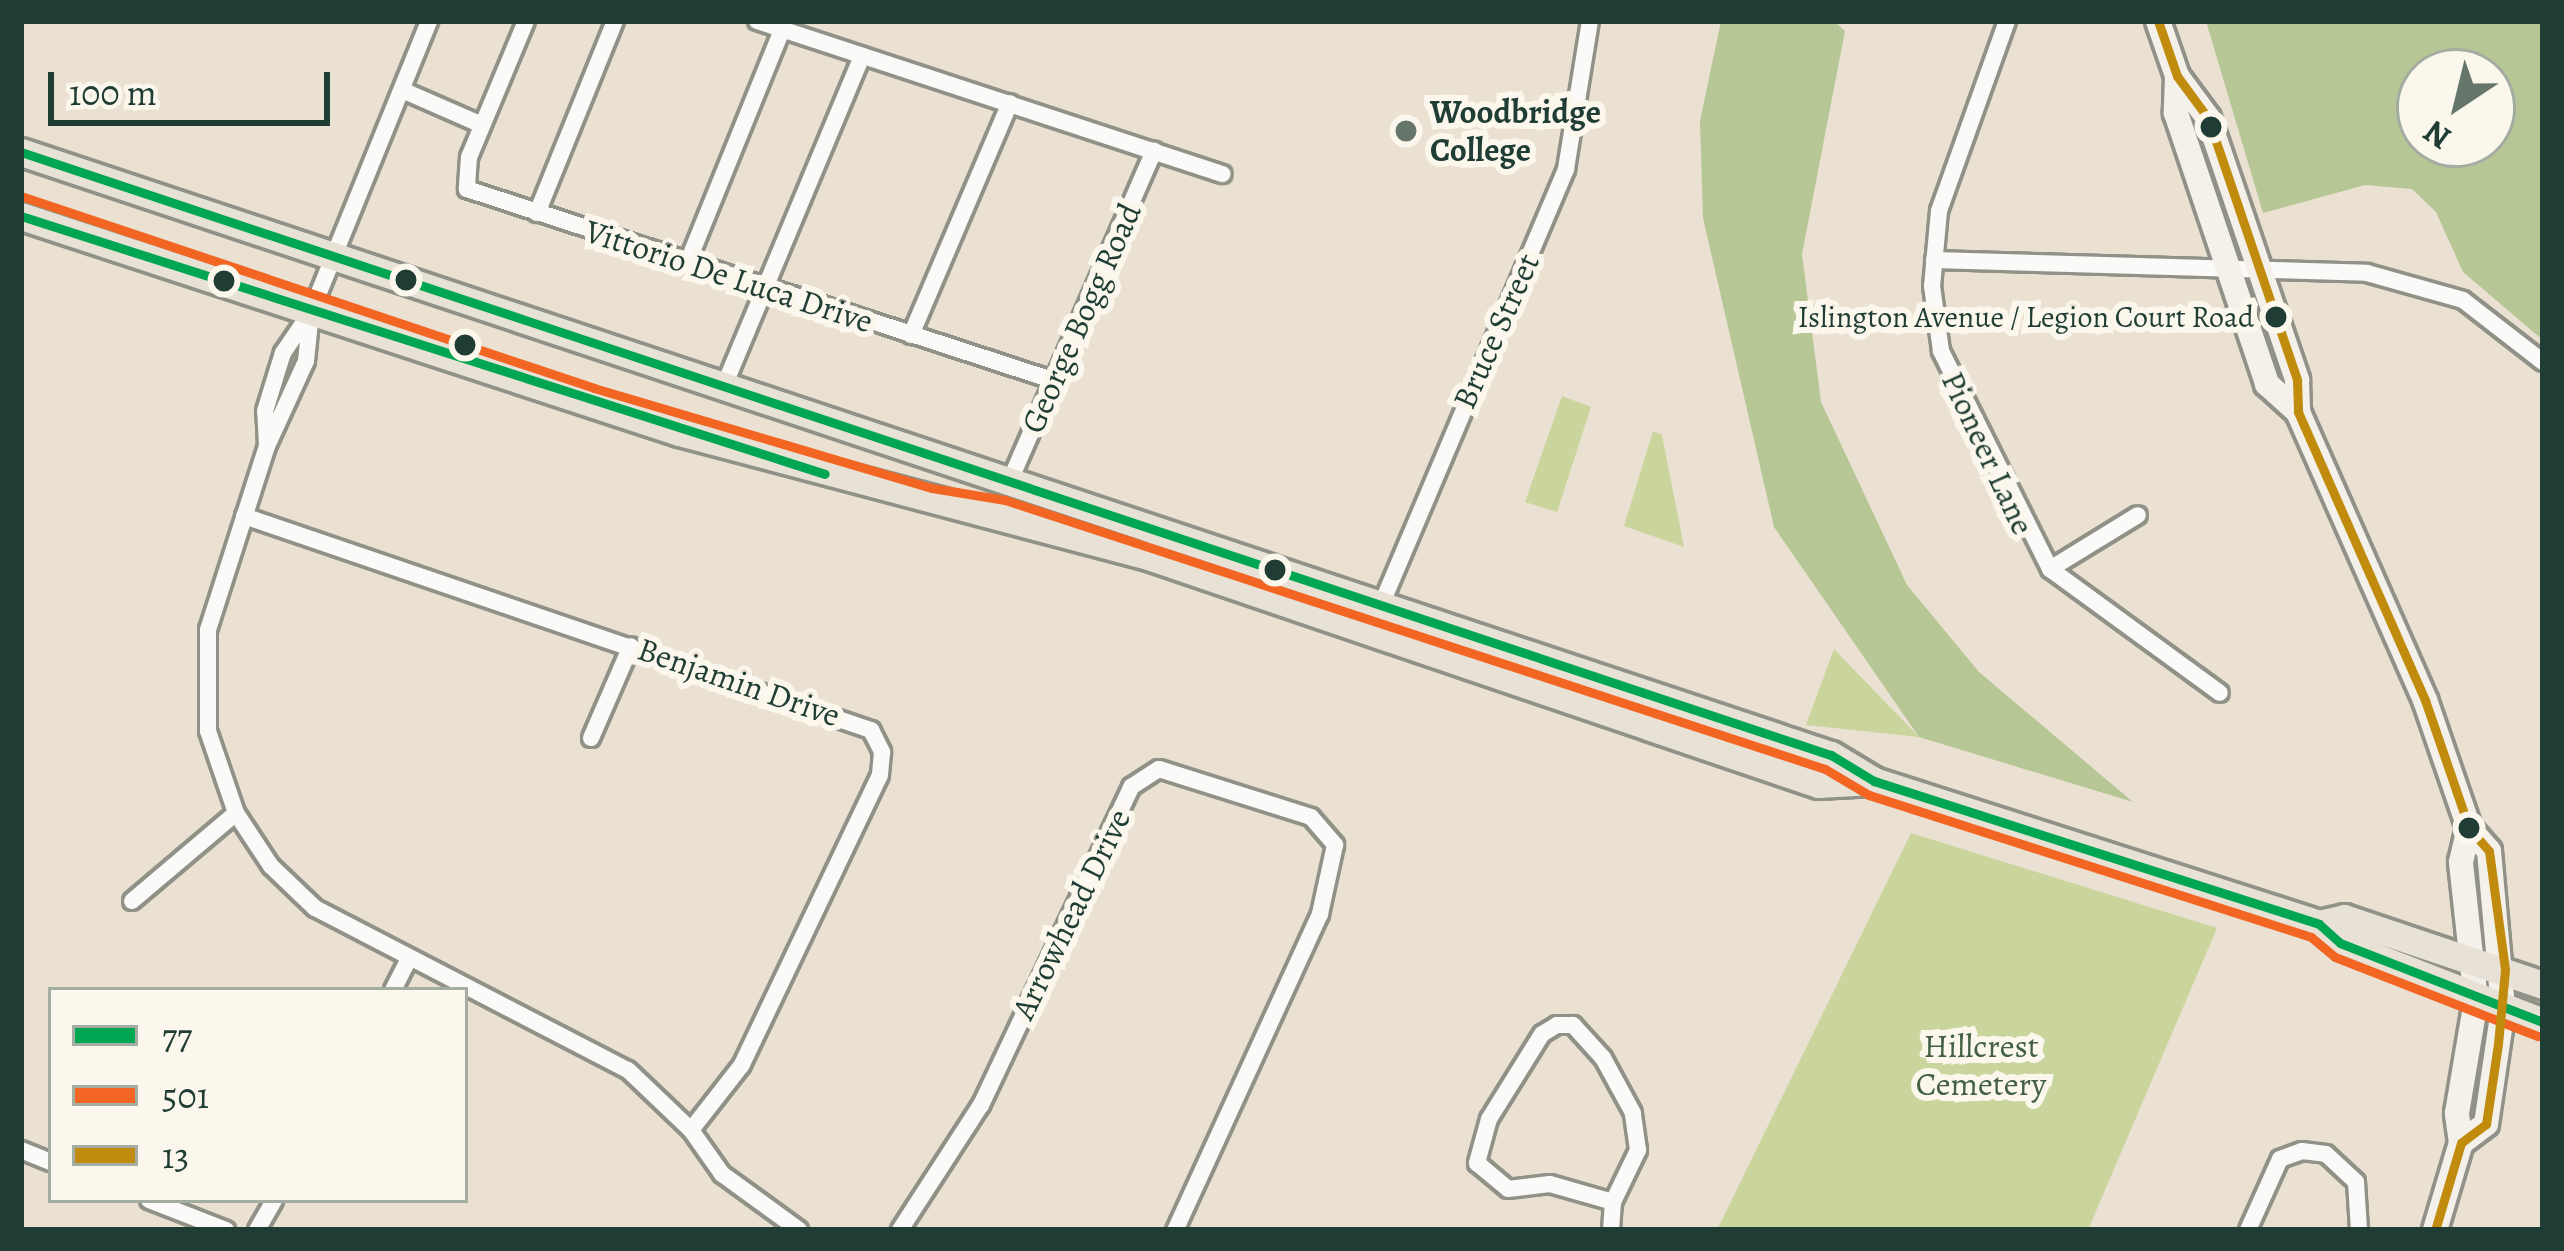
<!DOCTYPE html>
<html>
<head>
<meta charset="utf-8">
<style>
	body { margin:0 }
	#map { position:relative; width:2564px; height:1251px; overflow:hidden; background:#eae1d2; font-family:Alegreya,serif }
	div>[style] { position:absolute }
	.green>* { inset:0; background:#cad59d }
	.forest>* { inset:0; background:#b6c695 }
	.roads { filter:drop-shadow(3px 0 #909187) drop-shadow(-3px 0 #909187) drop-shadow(0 3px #909187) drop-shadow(0 -3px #909187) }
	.minor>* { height:16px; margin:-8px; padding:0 8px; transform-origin:8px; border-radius:8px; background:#fcfaf8 }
	.secondary>* { height:24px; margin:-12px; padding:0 12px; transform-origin:12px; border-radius:12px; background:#f4f0ea }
	.primary>* { height:27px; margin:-13.5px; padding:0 13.5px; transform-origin:13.5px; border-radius:13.5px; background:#e8e1d5 }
	.bus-1>* { height:9px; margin:-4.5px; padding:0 4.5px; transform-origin:4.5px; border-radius:4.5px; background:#00a651 }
	.bus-2>* { height:9px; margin:-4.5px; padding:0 4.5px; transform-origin:4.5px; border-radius:4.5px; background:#f26522 }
	.bus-3>* { height:9px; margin:-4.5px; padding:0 4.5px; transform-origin:4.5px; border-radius:4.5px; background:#c18c0d }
	.dots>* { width:33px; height:33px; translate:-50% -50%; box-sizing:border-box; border:6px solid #fbf7ec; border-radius:50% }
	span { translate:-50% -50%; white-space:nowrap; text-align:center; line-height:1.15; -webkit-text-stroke:12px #fbf7ec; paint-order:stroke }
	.bus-label { font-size:30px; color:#1f3d34 }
	.right { translate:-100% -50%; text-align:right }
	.poi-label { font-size:33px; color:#1f3d34; font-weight:700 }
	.left { translate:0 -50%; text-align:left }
	.street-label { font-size:33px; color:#1f3d34 }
	.park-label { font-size:33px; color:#436043 }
	.frame { position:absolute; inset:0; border:24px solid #1f3d34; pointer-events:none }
	.legend { position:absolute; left:48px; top:987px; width:420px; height:216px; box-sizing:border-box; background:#fbf7ec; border:3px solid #a3ada2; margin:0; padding:15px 21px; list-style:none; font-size:36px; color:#1f3d34 }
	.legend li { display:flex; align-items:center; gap:24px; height:60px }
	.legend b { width:60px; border:3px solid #a3ada2 }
	.north { position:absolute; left:2396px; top:48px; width:120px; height:120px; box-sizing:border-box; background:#fbf7ec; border:3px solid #a3ada2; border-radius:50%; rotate:215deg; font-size:33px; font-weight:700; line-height:48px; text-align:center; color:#1f3d34 }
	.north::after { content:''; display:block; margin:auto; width:42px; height:54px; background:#66766b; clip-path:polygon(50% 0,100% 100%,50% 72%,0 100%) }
	.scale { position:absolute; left:48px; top:72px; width:282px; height:54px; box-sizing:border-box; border:6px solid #1f3d34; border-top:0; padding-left:15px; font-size:36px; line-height:42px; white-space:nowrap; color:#1f3d34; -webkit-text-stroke:9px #fbf7ec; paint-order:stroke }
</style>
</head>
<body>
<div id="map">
	<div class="green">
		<i style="clip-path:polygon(1562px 396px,1591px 407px,1557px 512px,1525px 502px)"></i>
		<i style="clip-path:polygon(1653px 431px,1662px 435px,1684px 547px,1624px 526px)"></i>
		<i style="clip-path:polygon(1834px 649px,1919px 737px,1806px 725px)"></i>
		<i style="clip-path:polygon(1911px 833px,2217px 928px,2088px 1230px,1717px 1230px)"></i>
	</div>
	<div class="forest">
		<i style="clip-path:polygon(1721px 21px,1834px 21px,1845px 31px,1802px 254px,1821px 402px,1907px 585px,1979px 672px,2133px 802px,1919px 737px,1774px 527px,1703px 218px,1700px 121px)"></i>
		<i style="clip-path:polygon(evenodd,2206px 21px,2541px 21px,2543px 340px,2463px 272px,2436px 212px,2412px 189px,2365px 185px,2263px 213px,2206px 21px,2420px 72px,2492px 72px,2492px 144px,2420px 144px,2420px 72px)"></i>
	</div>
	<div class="roads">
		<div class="minor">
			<i style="left:526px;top:21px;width:147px;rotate:112.7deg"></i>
			<i style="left:469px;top:157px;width:32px;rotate:94deg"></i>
			<i style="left:467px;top:189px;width:619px;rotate:18.08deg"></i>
			<i style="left:757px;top:21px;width:490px;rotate:18.2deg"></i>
			<i style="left:2007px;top:21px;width:202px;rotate:109.7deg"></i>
			<i style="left:1939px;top:211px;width:75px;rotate:95.3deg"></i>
			<i style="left:1932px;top:286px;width:66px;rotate:82.1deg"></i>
			<i style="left:1941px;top:351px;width:244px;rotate:63.4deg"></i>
			<i style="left:2050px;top:569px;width:210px;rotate:36.1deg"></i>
			<i style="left:402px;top:90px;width:87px;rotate:23.6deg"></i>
			<i style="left:537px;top:213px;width:207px;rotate:-67.9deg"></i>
			<i style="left:1934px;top:260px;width:433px;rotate:1.7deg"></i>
			<i style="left:2367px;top:273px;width:100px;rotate:15.7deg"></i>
			<i style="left:2463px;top:300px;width:101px;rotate:37.8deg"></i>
			<i style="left:687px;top:264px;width:253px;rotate:-67.9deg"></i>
			<i style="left:311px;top:312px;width:49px;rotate:95.8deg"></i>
			<i style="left:306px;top:361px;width:94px;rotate:114.6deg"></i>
			<i style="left:267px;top:446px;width:193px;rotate:107.8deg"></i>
			<i style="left:208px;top:630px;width:101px;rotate:90deg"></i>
			<i style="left:208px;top:731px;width:87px;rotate:71.1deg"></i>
			<i style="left:236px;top:813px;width:64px;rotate:56.6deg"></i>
			<i style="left:271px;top:866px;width:61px;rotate:43.7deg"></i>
			<i style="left:315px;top:908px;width:352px;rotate:27.4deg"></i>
			<i style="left:628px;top:1070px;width:87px;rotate:43.6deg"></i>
			<i style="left:691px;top:1130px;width:54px;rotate:54.8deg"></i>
			<i style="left:722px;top:1174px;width:95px;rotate:36deg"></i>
			<i style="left:911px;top:335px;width:252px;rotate:-66.9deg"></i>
			<i style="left:724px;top:386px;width:358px;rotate:-67.3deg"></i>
			<i style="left:267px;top:445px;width:34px;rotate:-93deg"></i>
			<i style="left:265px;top:411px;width:61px;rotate:-72.8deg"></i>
			<i style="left:283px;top:353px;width:50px;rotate:-55.7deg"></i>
			<i style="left:311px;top:312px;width:314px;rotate:-67.9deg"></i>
			<i style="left:1008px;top:485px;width:365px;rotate:-66.4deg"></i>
			<i style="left:244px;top:516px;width:663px;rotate:18.85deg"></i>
			<i style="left:871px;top:730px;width:25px;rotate:63deg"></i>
			<i style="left:882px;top:752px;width:23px;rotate:95deg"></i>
			<i style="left:880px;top:775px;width:322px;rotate:115.5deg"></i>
			<i style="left:741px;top:1066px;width:81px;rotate:128deg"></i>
			<i style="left:2050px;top:569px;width:103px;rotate:-31.5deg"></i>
			<i style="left:1379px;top:610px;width:479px;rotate:-67deg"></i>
			<i style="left:1566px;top:169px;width:150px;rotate:-80.8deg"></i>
			<i style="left:591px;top:738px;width:100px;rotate:-66.5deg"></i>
			<i style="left:132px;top:901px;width:136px;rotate:-40.2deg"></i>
			<i style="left:393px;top:990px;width:31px;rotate:-63deg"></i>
			<i style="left:21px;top:1150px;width:32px;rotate:22deg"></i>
			<i style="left:149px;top:1200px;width:83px;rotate:21.3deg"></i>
			<i style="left:257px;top:1230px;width:34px;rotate:-60deg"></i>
			<i style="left:900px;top:1230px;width:149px;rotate:-57.1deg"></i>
			<i style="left:981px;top:1105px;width:352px;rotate:-64.7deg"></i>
			<i style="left:1131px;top:787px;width:33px;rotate:-33deg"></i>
			<i style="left:1159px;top:769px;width:159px;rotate:17.5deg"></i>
			<i style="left:1311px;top:817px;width:37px;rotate:49deg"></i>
			<i style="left:1335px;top:845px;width:71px;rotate:102.3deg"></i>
			<i style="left:1320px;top:914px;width:348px;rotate:114.6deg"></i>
			<i style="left:1611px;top:1230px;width:28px;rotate:-86deg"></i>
			<i style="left:1613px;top:1202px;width:58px;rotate:-64.3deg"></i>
			<i style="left:1638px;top:1150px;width:37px;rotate:-98deg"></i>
			<i style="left:1633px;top:1113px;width:63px;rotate:-118.6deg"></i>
			<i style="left:1603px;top:1058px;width:45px;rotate:-132.3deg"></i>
			<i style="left:1573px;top:1025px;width:16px;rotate:180deg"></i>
			<i style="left:1557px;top:1025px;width:17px;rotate:149deg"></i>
			<i style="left:1542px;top:1034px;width:100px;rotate:121.9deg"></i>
			<i style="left:1489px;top:1119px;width:46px;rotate:105.3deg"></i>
			<i style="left:1477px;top:1163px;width:40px;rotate:40deg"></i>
			<i style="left:1508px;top:1189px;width:42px;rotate:-6.8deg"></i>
			<i style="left:1550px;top:1184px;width:66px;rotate:15.9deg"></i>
			<i style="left:2248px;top:1230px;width:78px;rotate:-65.7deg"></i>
			<i style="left:2280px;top:1159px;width:23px;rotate:-20deg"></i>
			<i style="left:2302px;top:1151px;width:24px;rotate:7deg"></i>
			<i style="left:2326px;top:1154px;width:41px;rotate:43deg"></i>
			<i style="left:2356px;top:1182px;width:48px;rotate:86.4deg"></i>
		</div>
		<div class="secondary">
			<i style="left:2158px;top:21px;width:58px;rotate:70.9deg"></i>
			<i style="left:2177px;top:76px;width:52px;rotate:53.6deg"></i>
			<i style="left:2208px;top:118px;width:277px;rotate:71.2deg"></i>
			<i style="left:2297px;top:380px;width:32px;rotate:88deg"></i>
			<i style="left:2298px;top:412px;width:315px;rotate:66.2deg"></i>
			<i style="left:2425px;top:700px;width:135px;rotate:71deg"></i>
			<i style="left:2469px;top:828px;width:30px;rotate:49deg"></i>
			<i style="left:2489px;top:851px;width:159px;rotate:84.9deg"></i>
			<i style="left:2503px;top:1009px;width:116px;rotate:98.4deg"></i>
			<i style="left:2486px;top:1124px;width:31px;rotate:143deg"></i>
			<i style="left:2177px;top:76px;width:37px;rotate:92deg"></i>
			<i style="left:2176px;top:113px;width:286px;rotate:71.4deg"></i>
			<i style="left:2267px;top:384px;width:42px;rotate:42.1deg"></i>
			<i style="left:2435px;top:1230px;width:91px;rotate:-73.4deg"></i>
			<i style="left:2461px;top:1143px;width:30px;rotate:-98deg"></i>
			<i style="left:2457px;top:1113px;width:114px;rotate:-80.4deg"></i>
			<i style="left:2476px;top:1001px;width:140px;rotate:-96.2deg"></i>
			<i style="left:2461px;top:862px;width:35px;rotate:-77deg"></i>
		</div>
		<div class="primary">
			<i style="left:21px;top:152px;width:1908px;rotate:18.43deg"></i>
			<i style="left:1831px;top:755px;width:50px;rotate:31.2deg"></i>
			<i style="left:1874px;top:781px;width:467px;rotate:17.8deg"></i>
			<i style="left:2319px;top:924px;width:28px;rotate:42deg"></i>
			<i style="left:2340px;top:943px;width:218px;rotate:21.3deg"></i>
			<i style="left:21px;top:216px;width:693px;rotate:18.17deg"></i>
			<i style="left:679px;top:432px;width:488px;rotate:14.8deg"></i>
			<i style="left:1151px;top:557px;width:705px;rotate:18.79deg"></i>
			<i style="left:1818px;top:784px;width:56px;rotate:-3.1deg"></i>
			<i style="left:2319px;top:924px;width:26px;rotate:-13deg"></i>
			<i style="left:2344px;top:918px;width:210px;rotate:18.6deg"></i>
		</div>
	</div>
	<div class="bus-1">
		<i style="left:21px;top:152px;width:1908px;rotate:18.43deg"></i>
		<i style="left:1831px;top:755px;width:50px;rotate:31.2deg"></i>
		<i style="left:1874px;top:781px;width:467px;rotate:17.8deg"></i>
		<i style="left:2319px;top:924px;width:28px;rotate:42deg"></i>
		<i style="left:2340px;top:943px;width:218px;rotate:21.3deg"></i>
		<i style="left:21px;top:216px;width:844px;rotate:17.79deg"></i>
	</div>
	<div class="bus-2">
		<i style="left:21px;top:196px;width:604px;rotate:18.52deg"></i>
		<i style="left:594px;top:388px;width:352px;rotate:16.5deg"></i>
		<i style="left:932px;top:488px;width:74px;rotate:9.3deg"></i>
		<i style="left:1005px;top:500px;width:863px;rotate:18.16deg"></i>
		<i style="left:1825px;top:769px;width:51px;rotate:30.6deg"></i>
		<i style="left:1869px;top:795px;width:464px;rotate:17.8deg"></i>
		<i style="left:2311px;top:937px;width:31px;rotate:40deg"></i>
		<i style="left:2335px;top:957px;width:218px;rotate:21.3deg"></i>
	</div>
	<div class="bus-3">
		<i style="left:2158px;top:21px;width:58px;rotate:70.9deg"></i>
		<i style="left:2177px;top:76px;width:52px;rotate:53.6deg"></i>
		<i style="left:2208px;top:118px;width:277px;rotate:71.2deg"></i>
		<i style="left:2297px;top:380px;width:32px;rotate:88deg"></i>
		<i style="left:2298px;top:412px;width:315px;rotate:66.2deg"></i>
		<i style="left:2425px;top:700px;width:135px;rotate:71deg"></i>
		<i style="left:2469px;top:828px;width:30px;rotate:49deg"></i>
		<i style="left:2489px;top:851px;width:120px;rotate:82.3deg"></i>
		<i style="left:2505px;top:970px;width:74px;rotate:95.4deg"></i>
		<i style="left:2498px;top:1044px;width:81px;rotate:98.5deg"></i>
		<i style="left:2486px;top:1124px;width:31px;rotate:143deg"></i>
		<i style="left:2461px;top:1143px;width:91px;rotate:106.6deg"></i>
	</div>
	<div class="dots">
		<i style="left:2211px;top:127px;background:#1f3d34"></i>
		<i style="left:1406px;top:131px;background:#66766b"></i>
		<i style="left:406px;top:280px;background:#1f3d34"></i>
		<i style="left:224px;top:281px;background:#1f3d34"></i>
		<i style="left:2276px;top:317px;background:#1f3d34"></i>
		<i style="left:465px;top:345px;background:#1f3d34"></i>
		<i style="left:1275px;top:570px;background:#1f3d34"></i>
		<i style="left:2469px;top:828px;background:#1f3d34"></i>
	</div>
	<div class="bus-label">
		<span class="right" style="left:2254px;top:317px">Islington Avenue / Legion Court Road</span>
	</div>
	<div class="poi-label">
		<span class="left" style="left:1430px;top:131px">Woodbridge<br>College</span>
	</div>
	<div class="street-label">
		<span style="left:729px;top:276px;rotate:18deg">Vittorio De Luca Drive</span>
		<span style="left:1081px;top:318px;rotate:-66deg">George Bogg Road</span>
		<span style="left:1496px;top:331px;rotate:-66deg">Bruce Street</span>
		<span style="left:1988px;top:453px;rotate:65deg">Pioneer Lane</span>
		<span style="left:739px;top:682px;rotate:19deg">Benjamin Drive</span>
		<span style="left:1071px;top:914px;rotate:-64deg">Arrowhead Drive</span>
	</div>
	<div class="park-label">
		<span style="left:1981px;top:1065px">Hillcrest<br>Cemetery</span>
	</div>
	<div class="frame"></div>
	<ul class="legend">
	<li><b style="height:15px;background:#00a651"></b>77</li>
	<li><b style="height:15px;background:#f26522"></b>501</li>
	<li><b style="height:15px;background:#c18c0d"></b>13</li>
	</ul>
	<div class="north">N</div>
	<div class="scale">100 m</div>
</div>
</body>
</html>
